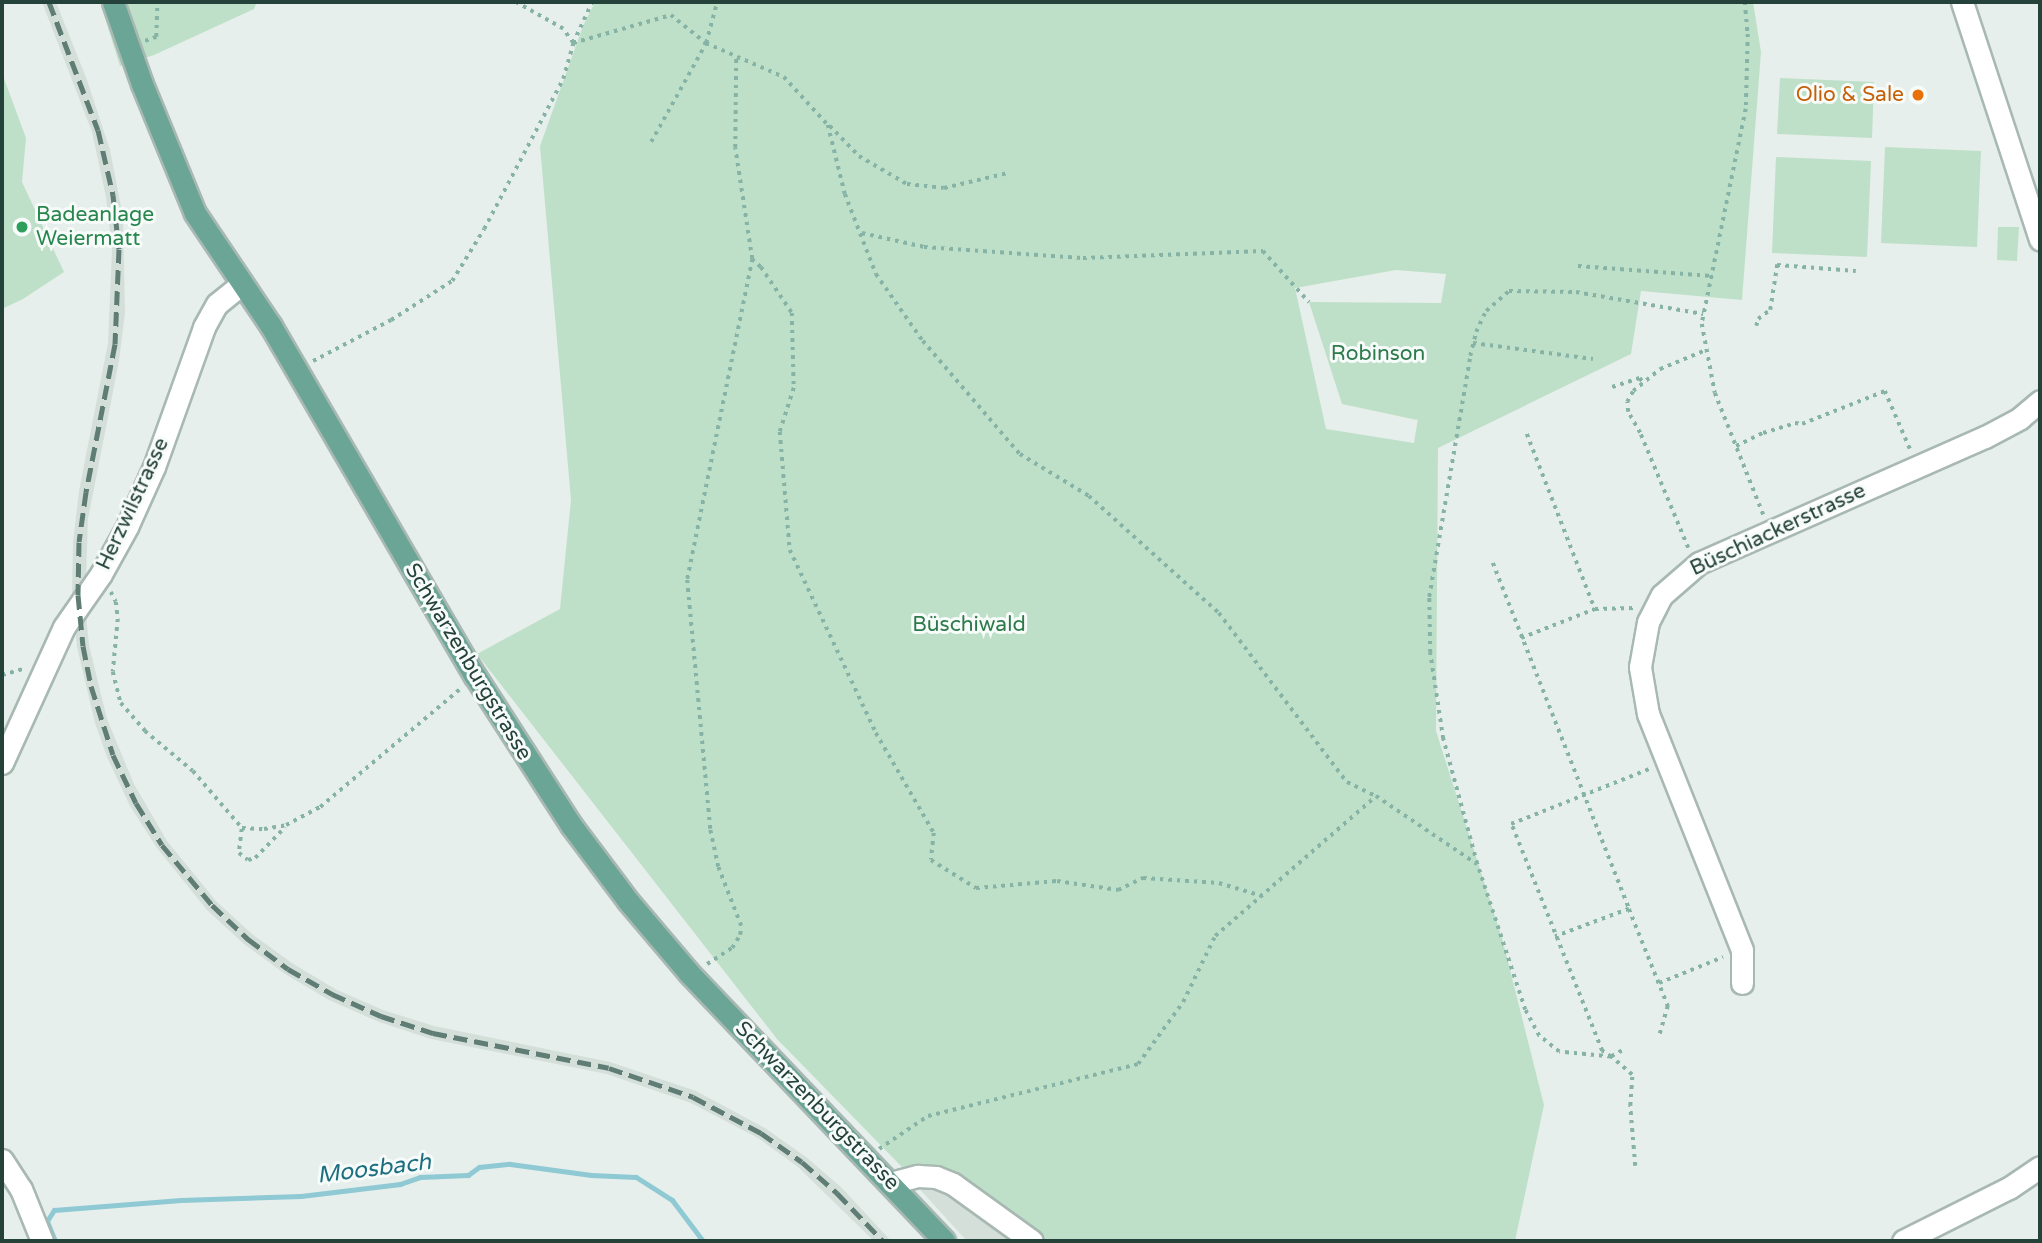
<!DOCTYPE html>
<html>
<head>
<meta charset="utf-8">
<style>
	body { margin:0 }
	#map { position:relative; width:2042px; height:1243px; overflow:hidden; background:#e6efeb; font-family:"Varela Round",sans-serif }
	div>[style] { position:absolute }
	.built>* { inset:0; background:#d4dfda }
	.green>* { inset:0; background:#bfe0c8 }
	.stream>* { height:5px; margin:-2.5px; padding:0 2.5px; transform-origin:2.5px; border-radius:2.5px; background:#8ec9d4 }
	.path>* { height:3.5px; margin-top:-1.75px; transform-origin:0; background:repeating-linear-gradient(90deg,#86b3a5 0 3.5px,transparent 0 8.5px) }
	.roads { filter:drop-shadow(2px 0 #a8b8b2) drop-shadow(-2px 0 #a8b8b2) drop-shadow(0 2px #a8b8b2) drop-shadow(0 -2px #a8b8b2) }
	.minor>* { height:21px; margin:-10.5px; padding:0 10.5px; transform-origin:10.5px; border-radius:10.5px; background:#fff }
	.major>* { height:21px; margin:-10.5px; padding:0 10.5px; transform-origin:10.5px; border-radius:10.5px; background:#6aa596 }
	.rail>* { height:5px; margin-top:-2.5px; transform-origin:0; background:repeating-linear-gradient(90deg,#5f7d75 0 14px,transparent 0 21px) }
	.dots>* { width:19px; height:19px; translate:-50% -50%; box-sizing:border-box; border:4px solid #f7fbf9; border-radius:50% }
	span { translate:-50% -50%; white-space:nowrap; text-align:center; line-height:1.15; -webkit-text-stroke:6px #f7fbf9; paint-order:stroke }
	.food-label { font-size:21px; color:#c56008 }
	.right { translate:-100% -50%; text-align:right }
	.leisure-label { font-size:21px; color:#27864d }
	.left { translate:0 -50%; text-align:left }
	.park-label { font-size:21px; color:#2d7a4b }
	.street-label { font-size:21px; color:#24423a }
	.water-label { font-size:23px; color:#1c6f80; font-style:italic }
	.frame { position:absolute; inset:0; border:4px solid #24423a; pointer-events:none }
</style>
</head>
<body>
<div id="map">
	<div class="built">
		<i style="clip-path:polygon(42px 2px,56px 2px,87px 80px,110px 150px,123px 217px,125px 313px,119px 361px,88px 519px,85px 606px,89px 645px,107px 719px,134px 784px,167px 841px,216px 901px,252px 934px,292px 963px,335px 989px,383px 1010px,434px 1026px,610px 1062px,696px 1091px,765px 1128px,806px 1157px,842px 1188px,891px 1241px,874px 1241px,798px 1167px,758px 1138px,691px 1103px,607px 1074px,431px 1039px,379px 1022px,329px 1000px,285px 974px,244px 944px,207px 910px,157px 848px,130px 806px,107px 757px,95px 723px,77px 647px,72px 596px,73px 542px,79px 491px,108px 343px,112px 250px,106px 197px,92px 132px)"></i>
		<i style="clip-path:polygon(915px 1184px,950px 1191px,1026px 1241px,967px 1241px)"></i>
	</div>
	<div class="green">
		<i style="clip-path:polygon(100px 2px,257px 2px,254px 9px,154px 55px,120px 66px)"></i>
		<i style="clip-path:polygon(evenodd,595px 2px,1753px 2px,1761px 52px,1742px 300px,1641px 291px,1631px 354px,1438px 448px,1436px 731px,1502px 938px,1544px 1105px,1515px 1241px,1042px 1241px,1009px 1212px,926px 1164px,902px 1167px,777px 1039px,477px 654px,560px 609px,571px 500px,540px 146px,583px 26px,595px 2px,1396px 270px,1446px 274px,1441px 303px,1309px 302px,1342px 404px,1417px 420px,1418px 418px,1414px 443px,1326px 429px,1295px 288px,1396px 270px)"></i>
		<i style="clip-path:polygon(2px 73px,26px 138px,22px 182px,64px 272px,23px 299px,2px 309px)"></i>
		<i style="clip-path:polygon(1780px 78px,1874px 82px,1872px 138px,1777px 134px)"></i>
		<i style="clip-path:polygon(1885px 147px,1981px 151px,1977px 247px,1881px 243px)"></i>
		<i style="clip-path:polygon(1776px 157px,1871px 161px,1867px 257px,1772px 253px)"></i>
		<i style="clip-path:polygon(1998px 227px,2019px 227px,2017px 261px,1997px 260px)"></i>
	</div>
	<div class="stream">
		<i style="left:55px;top:1241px;width:22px;rotate:-112deg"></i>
		<i style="left:47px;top:1221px;width:13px;rotate:-58deg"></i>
		<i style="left:54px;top:1210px;width:127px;rotate:-4.5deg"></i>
		<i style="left:181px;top:1200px;width:120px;rotate:-1.9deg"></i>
		<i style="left:301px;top:1196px;width:100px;rotate:-6.9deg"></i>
		<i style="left:400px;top:1184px;width:21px;rotate:-19deg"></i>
		<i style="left:420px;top:1177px;width:48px;rotate:-2.4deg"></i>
		<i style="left:468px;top:1175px;width:14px;rotate:-36deg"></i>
		<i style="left:479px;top:1167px;width:31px;rotate:-6deg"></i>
		<i style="left:510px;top:1164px;width:82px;rotate:7.7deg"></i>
		<i style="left:591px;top:1175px;width:45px;rotate:2.5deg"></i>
		<i style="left:636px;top:1177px;width:43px;rotate:32.6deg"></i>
		<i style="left:672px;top:1200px;width:51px;rotate:52.9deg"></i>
	</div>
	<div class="path">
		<i style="left:1745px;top:2px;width:32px;rotate:85deg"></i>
		<i style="left:1748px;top:34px;width:75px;rotate:91.5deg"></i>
		<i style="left:1746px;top:109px;width:219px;rotate:101.6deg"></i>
		<i style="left:1702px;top:324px;width:70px;rotate:79.3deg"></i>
		<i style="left:1715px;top:393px;width:132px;rotate:68.3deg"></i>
		<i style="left:145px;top:41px;width:12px;rotate:-20deg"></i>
		<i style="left:156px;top:37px;width:35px;rotate:-88deg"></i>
		<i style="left:573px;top:43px;width:102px;rotate:-15.9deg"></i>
		<i style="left:671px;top:15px;width:45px;rotate:38.7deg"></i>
		<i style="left:706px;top:43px;width:85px;rotate:23.6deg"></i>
		<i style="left:784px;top:77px;width:65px;rotate:47.5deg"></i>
		<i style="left:828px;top:125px;width:71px;rotate:76.2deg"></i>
		<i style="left:845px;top:194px;width:86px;rotate:68.8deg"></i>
		<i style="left:876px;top:274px;width:82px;rotate:55deg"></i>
		<i style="left:923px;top:341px;width:149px;rotate:49.4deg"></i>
		<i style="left:1020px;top:454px;width:81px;rotate:31.3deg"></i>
		<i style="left:1089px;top:496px;width:175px;rotate:42deg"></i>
		<i style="left:1219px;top:613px;width:212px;rotate:52.9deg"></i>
		<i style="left:1347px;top:782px;width:32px;rotate:26deg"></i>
		<i style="left:1376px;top:796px;width:122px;rotate:34deg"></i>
		<i style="left:573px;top:43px;width:45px;rotate:-65.1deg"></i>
		<i style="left:830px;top:126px;width:42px;rotate:46deg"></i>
		<i style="left:859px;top:156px;width:56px;rotate:30.3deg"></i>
		<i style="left:907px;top:184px;width:37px;rotate:6deg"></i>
		<i style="left:944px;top:188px;width:66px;rotate:-13.2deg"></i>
		<i style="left:651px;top:142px;width:113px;rotate:-60.9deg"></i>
		<i style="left:706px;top:43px;width:42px;rotate:-75deg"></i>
		<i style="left:862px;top:233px;width:64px;rotate:12.7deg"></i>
		<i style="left:924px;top:247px;width:159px;rotate:4deg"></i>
		<i style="left:1083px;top:258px;width:180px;rotate:-2.2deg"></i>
		<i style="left:1263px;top:251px;width:69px;rotate:48deg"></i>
		<i style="left:752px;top:259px;width:12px;rotate:42deg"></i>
		<i style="left:761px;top:267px;width:55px;rotate:56deg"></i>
		<i style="left:792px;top:313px;width:75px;rotate:88.5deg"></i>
		<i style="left:794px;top:388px;width:46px;rotate:107.7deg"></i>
		<i style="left:780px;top:432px;width:118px;rotate:85.2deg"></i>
		<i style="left:790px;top:550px;width:202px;rotate:64.8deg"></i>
		<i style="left:876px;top:733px;width:116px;rotate:59.9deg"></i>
		<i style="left:934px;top:833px;width:27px;rotate:96deg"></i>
		<i style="left:931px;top:860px;width:53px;rotate:31.9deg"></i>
		<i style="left:976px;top:888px;width:81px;rotate:-4.9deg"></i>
		<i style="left:1057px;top:881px;width:62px;rotate:8.4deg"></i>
		<i style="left:1118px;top:890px;width:28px;rotate:-26deg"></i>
		<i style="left:1143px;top:878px;width:76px;rotate:3.8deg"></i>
		<i style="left:1219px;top:883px;width:45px;rotate:16.8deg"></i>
		<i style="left:1578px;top:266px;width:134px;rotate:4.3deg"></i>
		<i style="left:1756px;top:326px;width:7px;rotate:-74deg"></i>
		<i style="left:1758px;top:319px;width:15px;rotate:-37deg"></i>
		<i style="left:1770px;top:310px;width:46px;rotate:-81.2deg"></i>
		<i style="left:1777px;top:265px;width:79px;rotate:4.3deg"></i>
		<i style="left:1473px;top:343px;width:121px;rotate:7.6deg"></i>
		<i style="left:313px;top:361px;width:88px;rotate:-27.7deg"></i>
		<i style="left:391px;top:320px;width:72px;rotate:-32.6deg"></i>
		<i style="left:452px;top:281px;width:61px;rotate:-58.4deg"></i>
		<i style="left:484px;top:229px;width:170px;rotate:-62.2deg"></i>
		<i style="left:563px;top:79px;width:37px;rotate:-74deg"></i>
		<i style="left:573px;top:43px;width:17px;rotate:-126deg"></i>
		<i style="left:563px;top:29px;width:55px;rotate:-150.6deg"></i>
		<i style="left:1612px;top:387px;width:29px;rotate:-18deg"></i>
		<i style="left:1640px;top:378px;width:6px;rotate:59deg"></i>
		<i style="left:1527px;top:434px;width:188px;rotate:68.8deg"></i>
		<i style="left:1736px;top:446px;width:30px;rotate:-26deg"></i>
		<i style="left:1763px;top:433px;width:34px;rotate:-17deg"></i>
		<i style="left:1795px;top:423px;width:7px;rotate:8deg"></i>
		<i style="left:1802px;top:424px;width:89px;rotate:-21.7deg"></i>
		<i style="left:1885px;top:391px;width:65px;rotate:66.6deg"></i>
		<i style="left:1688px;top:548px;width:125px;rotate:-112.7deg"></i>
		<i style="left:1640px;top:433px;width:24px;rotate:-120deg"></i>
		<i style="left:1628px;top:412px;width:10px;rotate:-96deg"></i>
		<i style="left:1627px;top:402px;width:13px;rotate:-61deg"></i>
		<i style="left:1633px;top:391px;width:35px;rotate:-39deg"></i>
		<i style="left:1660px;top:369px;width:50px;rotate:-22.4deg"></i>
		<i style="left:1493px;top:563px;width:372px;rotate:68.5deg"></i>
		<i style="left:1629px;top:909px;width:79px;rotate:159.3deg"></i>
		<i style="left:111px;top:592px;width:11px;rotate:63deg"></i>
		<i style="left:116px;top:602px;width:17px;rotate:83deg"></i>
		<i style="left:118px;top:619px;width:53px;rotate:95.4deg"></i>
		<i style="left:113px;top:672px;width:32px;rotate:76deg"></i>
		<i style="left:121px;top:703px;width:37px;rotate:49deg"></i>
		<i style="left:145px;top:731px;width:62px;rotate:39.8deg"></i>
		<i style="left:193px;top:771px;width:75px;rotate:49.3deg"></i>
		<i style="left:242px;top:828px;width:22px;rotate:3deg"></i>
		<i style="left:264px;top:829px;width:22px;rotate:-10deg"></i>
		<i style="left:286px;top:825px;width:38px;rotate:-28deg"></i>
		<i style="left:320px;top:807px;width:183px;rotate:-40.1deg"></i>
		<i style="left:1521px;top:638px;width:79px;rotate:-21.4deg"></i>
		<i style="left:1595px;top:609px;width:40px;rotate:-1.4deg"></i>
		<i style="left:2px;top:675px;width:22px;rotate:-16deg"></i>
		<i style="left:242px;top:829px;width:24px;rotate:97deg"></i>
		<i style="left:239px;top:853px;width:11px;rotate:38deg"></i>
		<i style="left:248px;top:860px;width:7px;rotate:-16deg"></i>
		<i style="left:255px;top:858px;width:43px;rotate:-45.9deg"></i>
		<i style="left:1629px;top:909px;width:105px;rotate:68.1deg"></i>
		<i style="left:1668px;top:1006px;width:32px;rotate:106deg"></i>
		<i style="left:707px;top:964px;width:30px;rotate:-33deg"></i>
		<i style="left:732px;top:948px;width:15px;rotate:-58deg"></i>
		<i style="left:740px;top:935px;width:9px;rotate:-84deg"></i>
		<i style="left:741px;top:926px;width:63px;rotate:-111.3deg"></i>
		<i style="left:718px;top:867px;width:39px;rotate:-102deg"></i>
		<i style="left:710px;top:829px;width:251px;rotate:-95.3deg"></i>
		<i style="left:687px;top:579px;width:327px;rotate:-78.5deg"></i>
		<i style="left:752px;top:259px;width:112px;rotate:-98.7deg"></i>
		<i style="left:735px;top:148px;width:93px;rotate:-89.4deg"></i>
		<i style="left:1659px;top:983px;width:69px;rotate:-22.1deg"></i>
		<i style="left:1622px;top:1051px;width:13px;rotate:151deg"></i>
		<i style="left:1611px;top:1057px;width:11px;rotate:-146deg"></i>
		<i style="left:1602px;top:1051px;width:245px;rotate:-111.8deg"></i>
		<i style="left:1511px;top:824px;width:149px;rotate:-21.7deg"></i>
		<i style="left:879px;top:1149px;width:59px;rotate:-34deg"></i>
		<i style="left:928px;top:1116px;width:216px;rotate:-13.9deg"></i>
		<i style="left:1138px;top:1064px;width:77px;rotate:-54deg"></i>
		<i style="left:1183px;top:1002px;width:73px;rotate:-64.1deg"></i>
		<i style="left:1215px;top:936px;width:213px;rotate:-41deg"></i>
		<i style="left:1635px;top:1166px;width:60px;rotate:-94.8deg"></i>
		<i style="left:1630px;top:1106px;width:31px;rotate:-86deg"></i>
		<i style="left:1632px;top:1075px;width:28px;rotate:-139deg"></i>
		<i style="left:1611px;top:1057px;width:52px;rotate:-174.5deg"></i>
		<i style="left:1559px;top:1052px;width:26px;rotate:-141deg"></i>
		<i style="left:1539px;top:1036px;width:30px;rotate:-118deg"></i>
		<i style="left:1525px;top:1010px;width:154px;rotate:-108.2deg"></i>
		<i style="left:1477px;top:864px;width:130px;rotate:-105.2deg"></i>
		<i style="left:1443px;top:739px;width:87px;rotate:-98.6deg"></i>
		<i style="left:1430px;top:653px;width:56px;rotate:-91deg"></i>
		<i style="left:1429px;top:597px;width:244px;rotate:-80.3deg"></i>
		<i style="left:1470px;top:356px;width:25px;rotate:-76deg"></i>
		<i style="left:1476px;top:332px;width:23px;rotate:-65deg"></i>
		<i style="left:1486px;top:311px;width:30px;rotate:-41deg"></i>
		<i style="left:1509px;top:291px;width:67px;rotate:0.9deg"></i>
		<i style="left:1576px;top:292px;width:129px;rotate:9.8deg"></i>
	</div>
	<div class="roads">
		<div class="minor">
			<i style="left:1962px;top:2px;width:250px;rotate:71.8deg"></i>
			<i style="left:2px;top:763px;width:149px;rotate:-65.5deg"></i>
			<i style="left:64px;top:627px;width:65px;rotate:-55.1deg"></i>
			<i style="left:101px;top:574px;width:54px;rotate:-61deg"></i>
			<i style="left:127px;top:527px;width:66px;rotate:-65.8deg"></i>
			<i style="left:154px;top:467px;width:149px;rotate:-70.3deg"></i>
			<i style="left:204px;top:327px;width:26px;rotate:-61deg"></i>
			<i style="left:217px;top:304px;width:32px;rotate:-39deg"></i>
			<i style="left:1742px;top:983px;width:33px;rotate:-90deg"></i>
			<i style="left:1742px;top:950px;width:254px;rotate:-111.7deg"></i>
			<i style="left:1648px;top:714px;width:48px;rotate:-99.7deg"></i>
			<i style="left:1640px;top:667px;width:46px;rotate:-79.9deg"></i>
			<i style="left:1648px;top:622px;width:30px;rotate:-63deg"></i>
			<i style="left:1662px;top:595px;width:49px;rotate:-40.9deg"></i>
			<i style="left:1699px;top:563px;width:313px;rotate:-23.8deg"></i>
			<i style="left:1985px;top:437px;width:40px;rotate:-28deg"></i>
			<i style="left:2020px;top:418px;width:26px;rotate:-40deg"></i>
			<i style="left:2px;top:1160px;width:35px;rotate:57deg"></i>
			<i style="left:21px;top:1189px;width:56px;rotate:68deg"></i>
			<i style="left:891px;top:1183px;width:28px;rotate:-15deg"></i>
			<i style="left:918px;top:1176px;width:18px;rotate:3deg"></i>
			<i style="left:936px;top:1177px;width:18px;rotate:22deg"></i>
			<i style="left:953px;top:1184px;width:97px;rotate:35.8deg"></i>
			<i style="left:1903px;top:1241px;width:119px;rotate:-26.6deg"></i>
			<i style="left:2009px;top:1188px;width:37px;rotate:-34deg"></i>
		</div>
		<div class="major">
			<i style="left:113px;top:2px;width:87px;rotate:70.5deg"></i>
			<i style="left:142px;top:84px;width:139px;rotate:67.7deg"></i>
			<i style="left:195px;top:213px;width:136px;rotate:56.1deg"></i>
			<i style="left:271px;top:326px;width:405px;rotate:59.8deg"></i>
			<i style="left:475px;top:676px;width:177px;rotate:57.2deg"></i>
			<i style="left:571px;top:825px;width:95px;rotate:53.1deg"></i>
			<i style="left:628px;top:901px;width:94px;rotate:49.7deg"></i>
			<i style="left:689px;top:973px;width:370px;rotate:46.4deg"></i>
		</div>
	</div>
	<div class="rail">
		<i style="left:49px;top:2px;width:137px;rotate:69.1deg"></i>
		<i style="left:98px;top:130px;width:67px;rotate:77deg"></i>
		<i style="left:113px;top:195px;width:54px;rotate:83.7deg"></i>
		<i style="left:119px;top:249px;width:95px;rotate:92.4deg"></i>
		<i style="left:115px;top:344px;width:151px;rotate:101.1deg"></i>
		<i style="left:86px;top:492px;width:50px;rotate:98deg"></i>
		<i style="left:79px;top:542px;width:53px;rotate:91.1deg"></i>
		<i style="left:78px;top:595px;width:51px;rotate:84.4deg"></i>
		<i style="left:83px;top:646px;width:41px;rotate:78.7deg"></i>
		<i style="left:91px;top:686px;width:72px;rotate:72.3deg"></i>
		<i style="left:113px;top:755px;width:53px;rotate:64.4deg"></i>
		<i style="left:136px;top:803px;width:49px;rotate:58.2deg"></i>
		<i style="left:162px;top:845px;width:78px;rotate:50.2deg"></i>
		<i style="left:212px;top:905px;width:50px;rotate:43.4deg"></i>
		<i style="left:248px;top:939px;width:50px;rotate:36.9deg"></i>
		<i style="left:288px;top:969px;width:51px;rotate:29.6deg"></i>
		<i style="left:332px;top:994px;width:54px;rotate:24.2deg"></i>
		<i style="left:381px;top:1016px;width:55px;rotate:18.1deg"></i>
		<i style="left:433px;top:1033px;width:179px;rotate:11.2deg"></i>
		<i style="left:609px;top:1068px;width:89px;rotate:19deg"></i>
		<i style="left:693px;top:1097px;width:77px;rotate:27.9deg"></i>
		<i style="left:761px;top:1133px;width:50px;rotate:35.3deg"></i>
		<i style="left:802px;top:1162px;width:47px;rotate:41.5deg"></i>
		<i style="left:837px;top:1193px;width:66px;rotate:46.2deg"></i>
	</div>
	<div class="dots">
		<i style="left:1918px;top:95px;background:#e8710a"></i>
		<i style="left:22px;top:227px;background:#2e9e5b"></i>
	</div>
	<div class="food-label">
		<span class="right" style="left:1904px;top:95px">Olio &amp; Sale</span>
	</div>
	<div class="leisure-label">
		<span class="left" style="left:36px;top:227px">Badeanlage<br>Weiermatt</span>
	</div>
	<div class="park-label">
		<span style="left:1378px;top:354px">Robinson</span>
		<span style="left:969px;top:625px">Büschiwald</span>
	</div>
	<div class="street-label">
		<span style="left:133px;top:504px;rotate:-65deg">Herzwilstrasse</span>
		<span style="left:1778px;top:530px;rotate:-25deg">Büschiackerstrasse</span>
		<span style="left:468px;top:662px;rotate:59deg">Schwarzenburgstrasse</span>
		<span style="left:817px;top:1106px;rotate:46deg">Schwarzenburgstrasse</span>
	</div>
	<div class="water-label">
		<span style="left:374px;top:1169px;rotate:-7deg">Moosbach</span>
	</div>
	<div class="frame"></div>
</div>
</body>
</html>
